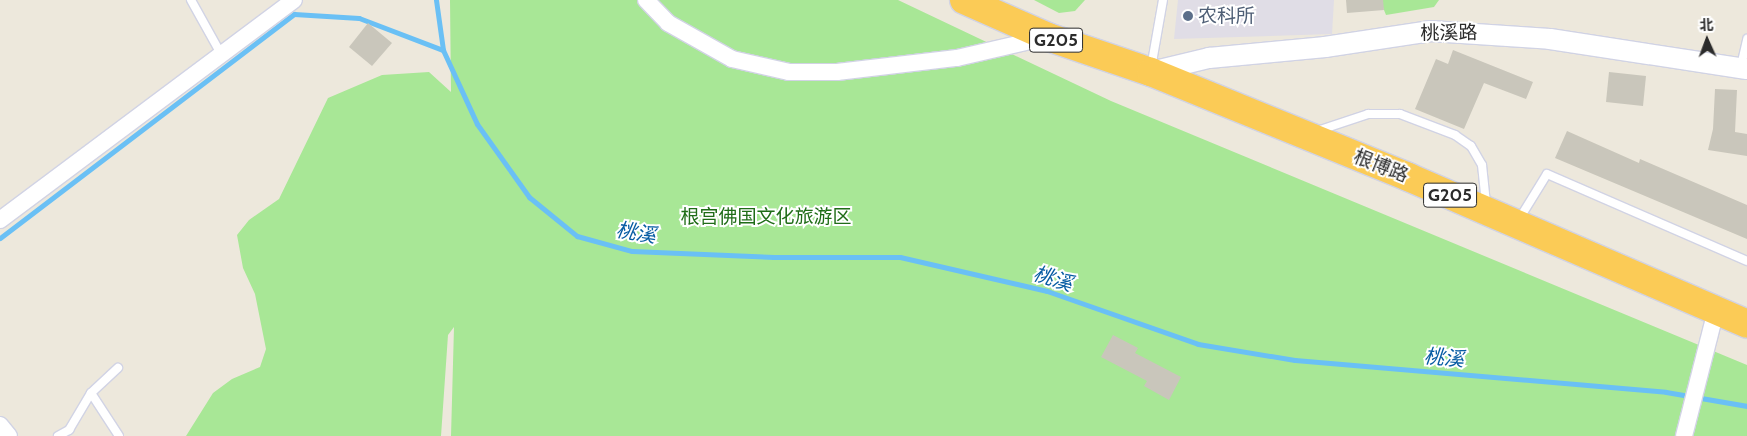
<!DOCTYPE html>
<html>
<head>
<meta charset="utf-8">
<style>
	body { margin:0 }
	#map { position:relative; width:1747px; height:436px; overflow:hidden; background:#ede8dc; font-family:Cabin,"Noto Sans SC",sans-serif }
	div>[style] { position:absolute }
	.industrial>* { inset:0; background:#e0dde6 }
	.green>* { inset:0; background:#a8e796 }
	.stream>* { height:5px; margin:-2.5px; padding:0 2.5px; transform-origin:2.5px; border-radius:2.5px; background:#6ac0f5 }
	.building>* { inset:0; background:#c9c6bb }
	.roads { filter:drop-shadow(1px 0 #d1d3e4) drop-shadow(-1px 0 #d1d3e4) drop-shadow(0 1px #d1d3e4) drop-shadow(0 -1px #d1d3e4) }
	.service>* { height:8px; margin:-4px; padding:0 4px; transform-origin:4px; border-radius:4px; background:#fff }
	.minor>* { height:16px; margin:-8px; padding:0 8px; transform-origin:8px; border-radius:8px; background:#fff }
	.tertiary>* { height:20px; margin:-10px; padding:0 10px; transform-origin:10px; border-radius:10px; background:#fff }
	.trunk>* { height:28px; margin:-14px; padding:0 14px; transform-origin:14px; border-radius:14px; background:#fbcb56 }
	.dots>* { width:14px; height:14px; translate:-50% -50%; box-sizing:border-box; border:2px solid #fff; border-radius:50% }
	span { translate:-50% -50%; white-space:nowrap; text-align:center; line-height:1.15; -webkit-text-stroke:4px #fff; paint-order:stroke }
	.shield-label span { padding:1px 4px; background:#fff; border:1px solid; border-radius:4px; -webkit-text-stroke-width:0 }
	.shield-label { font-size:18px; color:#2b2b2b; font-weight:700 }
	.service-label { font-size:19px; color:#4e5e75 }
	.left { translate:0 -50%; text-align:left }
	.street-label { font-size:19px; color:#2b2b2b }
	.park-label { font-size:19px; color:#1f6c17 }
	.water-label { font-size:20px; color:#075ca3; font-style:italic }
	.north { position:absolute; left:1682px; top:15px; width:50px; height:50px; -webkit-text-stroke:4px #fff; paint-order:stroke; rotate:358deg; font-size:14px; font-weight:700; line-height:20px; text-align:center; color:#2b2b2b }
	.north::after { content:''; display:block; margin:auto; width:18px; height:22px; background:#2b2b2b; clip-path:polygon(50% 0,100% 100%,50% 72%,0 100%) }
</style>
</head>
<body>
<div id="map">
	<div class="industrial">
		<i style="clip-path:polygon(1178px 0,1334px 0,1332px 34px,1174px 39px)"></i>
	</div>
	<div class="green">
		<i style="clip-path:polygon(450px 0,898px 0,1111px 101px,1747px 365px,1747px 436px,451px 436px,454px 327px,448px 335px,441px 436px,186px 436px,213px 393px,232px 379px,260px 367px,266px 349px,255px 294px,243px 268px,237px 235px,249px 220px,279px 199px,328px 98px,382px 75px,429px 72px,451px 92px)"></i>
		<i style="clip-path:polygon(1034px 0,1085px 0,1075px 11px,1059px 13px)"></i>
		<i style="clip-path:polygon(1380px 0,1439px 0,1434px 7px,1386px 15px)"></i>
	</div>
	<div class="stream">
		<i style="left:436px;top:0;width:50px;rotate:82deg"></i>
		<i style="left:443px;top:50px;width:81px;rotate:65.3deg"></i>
		<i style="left:477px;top:124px;width:90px;rotate:54.5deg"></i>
		<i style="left:529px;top:197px;width:62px;rotate:39.1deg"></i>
		<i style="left:577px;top:236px;width:57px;rotate:15.3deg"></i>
		<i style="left:632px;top:251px;width:142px;rotate:2.4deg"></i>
		<i style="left:774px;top:257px;width:126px"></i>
		<i style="left:900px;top:257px;width:151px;rotate:13deg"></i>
		<i style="left:1047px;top:291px;width:160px;rotate:19.3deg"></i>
		<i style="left:1198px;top:344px;width:98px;rotate:9.4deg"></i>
		<i style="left:1295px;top:360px;width:372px;rotate:4.9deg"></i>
		<i style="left:1666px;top:392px;width:82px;rotate:9.8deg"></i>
		<i style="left:0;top:238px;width:370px;rotate:-37.3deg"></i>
		<i style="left:294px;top:14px;width:65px;rotate:3.5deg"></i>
		<i style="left:359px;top:18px;width:90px;rotate:20.9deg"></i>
	</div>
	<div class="building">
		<i style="clip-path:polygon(1346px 0,1383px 0,1384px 10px,1347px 13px)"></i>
		<i style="clip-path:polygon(368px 23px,392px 43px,372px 66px,349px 47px)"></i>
		<i style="clip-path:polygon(1453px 50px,1533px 82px,1526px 99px,1484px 83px,1464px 129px,1415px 109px,1436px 59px,1448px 64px)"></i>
		<i style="clip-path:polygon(1609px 72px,1646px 76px,1643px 106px,1606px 102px)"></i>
		<i style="clip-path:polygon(1715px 89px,1737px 90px,1735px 132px,1747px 134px,1747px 156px,1708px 150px,1713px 129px)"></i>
		<i style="clip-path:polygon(1567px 131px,1639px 163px,1640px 159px,1747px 205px,1747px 239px,1555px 158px)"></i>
		<i style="clip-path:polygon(1113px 335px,1138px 348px,1135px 353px,1181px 377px,1169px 400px,1144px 386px,1147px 381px,1101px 357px)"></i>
	</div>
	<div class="roads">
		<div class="service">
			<i style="left:191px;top:0;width:62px;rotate:60.9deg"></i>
			<i style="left:1741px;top:66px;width:28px;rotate:-77deg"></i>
			<i style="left:1151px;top:68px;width:69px;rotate:-80deg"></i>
			<i style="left:1317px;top:131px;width:54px;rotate:-18.4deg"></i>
			<i style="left:1368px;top:114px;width:32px"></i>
			<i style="left:1400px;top:114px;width:59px;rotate:20.9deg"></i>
			<i style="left:1455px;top:135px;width:19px;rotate:35deg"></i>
			<i style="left:1471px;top:146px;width:22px;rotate:60deg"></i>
			<i style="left:1482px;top:165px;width:39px;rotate:84deg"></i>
			<i style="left:1518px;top:221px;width:55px;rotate:-58.3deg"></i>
			<i style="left:1547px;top:174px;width:218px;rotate:23.5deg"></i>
			<i style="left:91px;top:393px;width:51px;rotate:56.9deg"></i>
			<i style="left:58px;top:436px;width:13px;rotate:-29deg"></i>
			<i style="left:69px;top:430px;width:43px;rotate:-59.3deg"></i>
			<i style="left:91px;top:393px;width:37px;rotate:-43deg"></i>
		</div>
		<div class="minor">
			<i style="left:646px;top:0;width:32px;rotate:46deg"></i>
			<i style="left:668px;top:23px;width:73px;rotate:29.4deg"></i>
			<i style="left:732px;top:59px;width:58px;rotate:12.8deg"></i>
			<i style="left:789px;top:72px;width:48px"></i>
			<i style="left:837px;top:72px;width:121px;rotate:-6.7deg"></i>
			<i style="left:957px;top:58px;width:93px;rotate:-13deg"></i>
			<i style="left:0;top:220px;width:367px;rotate:-36.8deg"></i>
			<i style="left:0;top:425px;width:14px;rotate:51deg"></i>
			<i style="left:1684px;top:436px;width:130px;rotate:-75.7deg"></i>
		</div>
		<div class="tertiary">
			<i style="left:1151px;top:72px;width:60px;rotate:-13.6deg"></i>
			<i style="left:1209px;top:58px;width:117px;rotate:-5.4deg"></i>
			<i style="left:1325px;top:47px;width:107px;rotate:-8.6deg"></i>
			<i style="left:1431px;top:31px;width:119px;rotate:3.8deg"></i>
			<i style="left:1550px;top:39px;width:199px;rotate:8.7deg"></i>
		</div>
		<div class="trunk">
			<i style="left:964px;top:0;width:92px;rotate:23.8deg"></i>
			<i style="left:1048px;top:37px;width:109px;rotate:18.8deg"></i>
			<i style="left:1151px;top:72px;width:278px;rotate:22.2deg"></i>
			<i style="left:1408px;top:177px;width:369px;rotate:23.4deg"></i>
		</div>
	</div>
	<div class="dots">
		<i style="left:1188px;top:16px;background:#5c6f8a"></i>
	</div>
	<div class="shield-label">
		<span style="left:1056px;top:40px">G205</span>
		<span style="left:1450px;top:195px">G205</span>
	</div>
	<div class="service-label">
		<span class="left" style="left:1198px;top:16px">农科所</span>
	</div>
	<div class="street-label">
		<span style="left:1449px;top:33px;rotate:-1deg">桃溪路</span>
		<span style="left:1381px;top:166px;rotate:22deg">根博路</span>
	</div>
	<div class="park-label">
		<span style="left:766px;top:217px">根宫佛国文化旅游区</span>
	</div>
	<div class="water-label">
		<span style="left:636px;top:233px;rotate:9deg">桃溪</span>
		<span style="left:1053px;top:279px;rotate:17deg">桃溪</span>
		<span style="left:1444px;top:358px;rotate:5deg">桃溪</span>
	</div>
	<div class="north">北</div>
</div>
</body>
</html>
